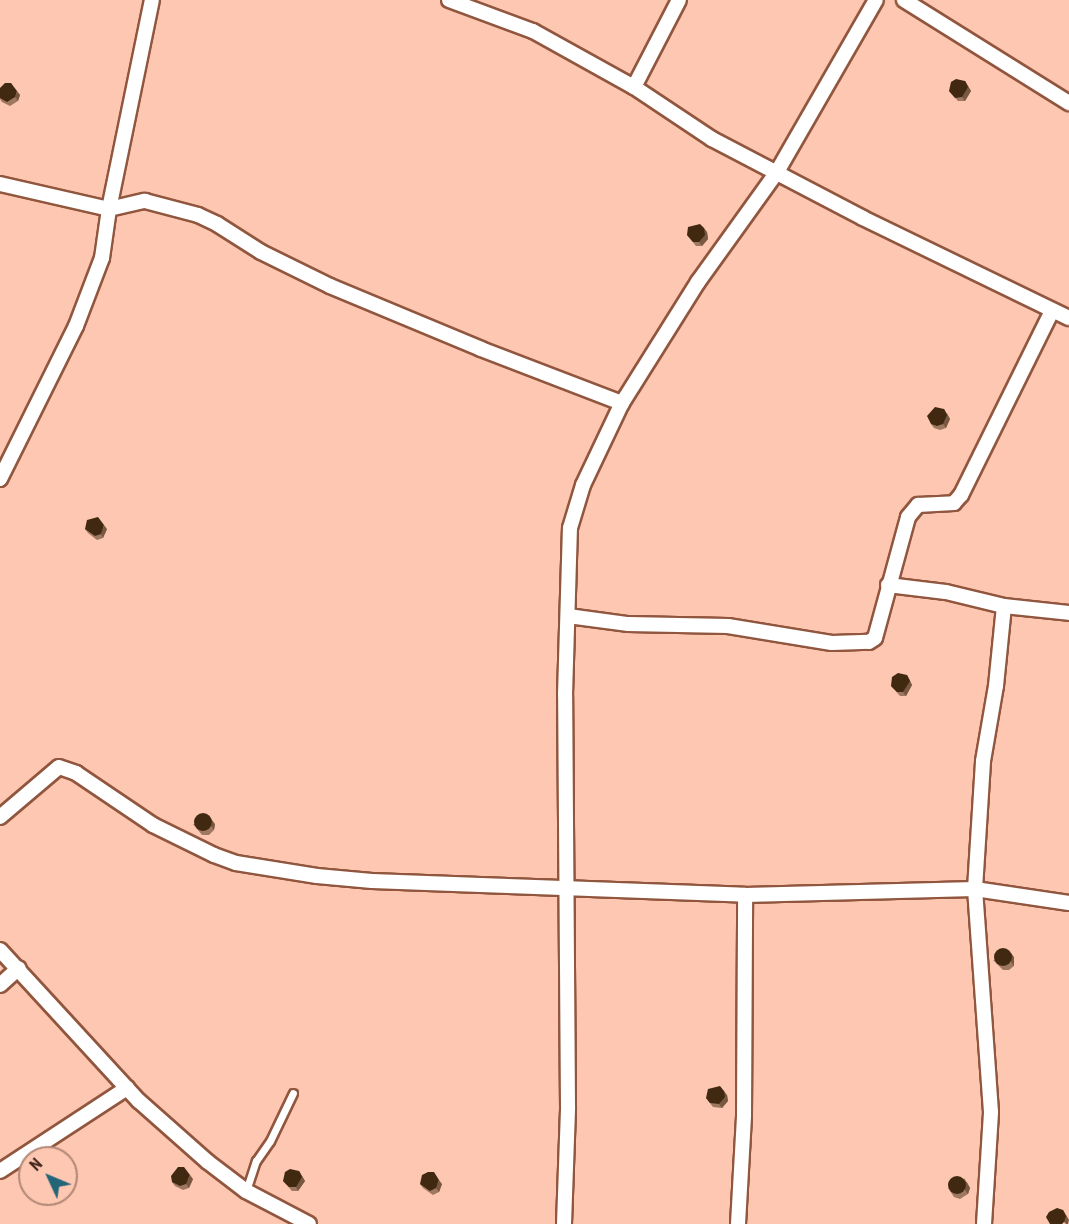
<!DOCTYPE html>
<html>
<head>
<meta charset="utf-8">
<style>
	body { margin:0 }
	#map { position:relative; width:1069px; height:1224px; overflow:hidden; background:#fec7b2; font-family:"Roboto Condensed",sans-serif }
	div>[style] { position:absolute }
	.roads { filter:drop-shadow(2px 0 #91563e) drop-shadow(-2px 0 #91563e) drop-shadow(0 2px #91563e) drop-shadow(0 -2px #91563e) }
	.service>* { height:7px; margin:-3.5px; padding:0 3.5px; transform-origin:3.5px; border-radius:3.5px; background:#fff }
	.minor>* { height:14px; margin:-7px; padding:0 7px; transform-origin:7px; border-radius:7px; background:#fff }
	.wall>* { inset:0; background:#9f7862 }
	.shaded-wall>* { inset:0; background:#795841 }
	.building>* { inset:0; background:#402811 }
	.round { border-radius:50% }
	span { translate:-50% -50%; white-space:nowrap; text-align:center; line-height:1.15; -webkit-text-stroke:6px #fec7b2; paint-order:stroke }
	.north { position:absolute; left:18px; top:1146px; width:60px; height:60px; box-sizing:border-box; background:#fec7b2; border:2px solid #b28776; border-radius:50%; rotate:314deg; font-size:16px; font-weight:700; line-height:24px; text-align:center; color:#41281d }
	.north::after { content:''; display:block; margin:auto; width:21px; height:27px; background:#246579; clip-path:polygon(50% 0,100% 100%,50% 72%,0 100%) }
</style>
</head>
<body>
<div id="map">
	<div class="roads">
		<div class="service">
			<i style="left:246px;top:1191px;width:32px;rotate:-72deg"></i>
			<i style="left:256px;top:1161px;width:24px;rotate:-55deg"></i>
			<i style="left:270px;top:1141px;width:53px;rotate:-64.4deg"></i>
		</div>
		<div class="minor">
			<i style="left:449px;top:0;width:90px;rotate:20.3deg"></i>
			<i style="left:533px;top:31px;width:115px;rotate:29deg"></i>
			<i style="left:634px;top:87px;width:94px;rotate:33.7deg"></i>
			<i style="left:712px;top:139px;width:170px;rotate:27.6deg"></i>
			<i style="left:863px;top:218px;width:229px;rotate:25.9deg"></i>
			<i style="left:904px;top:0;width:195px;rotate:32deg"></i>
			<i style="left:634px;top:87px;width:98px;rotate:-62.7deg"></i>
			<i style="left:0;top:184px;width:112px;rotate:12.9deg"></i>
			<i style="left:109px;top:209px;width:37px;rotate:-13deg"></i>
			<i style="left:145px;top:201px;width:55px;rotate:14.8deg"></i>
			<i style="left:198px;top:215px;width:21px;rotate:25deg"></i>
			<i style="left:217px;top:224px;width:52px;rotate:32.5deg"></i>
			<i style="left:261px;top:252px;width:77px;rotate:26.2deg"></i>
			<i style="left:330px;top:286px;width:164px;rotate:22.6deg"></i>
			<i style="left:481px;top:349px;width:151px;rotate:21deg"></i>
			<i style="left:0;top:479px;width:171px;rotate:-63.6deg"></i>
			<i style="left:76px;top:326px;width:73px;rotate:-69.1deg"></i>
			<i style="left:102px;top:258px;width:49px;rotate:-81.9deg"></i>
			<i style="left:109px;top:209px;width:213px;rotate:-78.4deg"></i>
			<i style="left:888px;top:585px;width:58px;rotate:6.9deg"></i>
			<i style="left:946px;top:592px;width:60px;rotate:13.6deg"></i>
			<i style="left:1004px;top:606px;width:65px;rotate:6.1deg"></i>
			<i style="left:568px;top:616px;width:61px;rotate:7.6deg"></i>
			<i style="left:628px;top:624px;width:100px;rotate:1.1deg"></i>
			<i style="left:728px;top:626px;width:105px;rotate:9.3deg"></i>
			<i style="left:832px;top:643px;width:37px;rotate:-2deg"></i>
			<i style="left:869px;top:642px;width:7px;rotate:-34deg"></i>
			<i style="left:875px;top:638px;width:125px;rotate:-74.7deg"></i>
			<i style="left:908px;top:517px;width:16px;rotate:-50deg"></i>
			<i style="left:918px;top:505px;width:36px;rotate:-3deg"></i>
			<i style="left:954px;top:503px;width:11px;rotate:-49deg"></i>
			<i style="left:961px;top:495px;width:205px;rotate:-63.7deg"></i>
			<i style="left:0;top:817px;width:77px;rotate:-40.3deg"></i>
			<i style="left:59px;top:767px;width:18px;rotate:19deg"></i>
			<i style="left:76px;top:773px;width:93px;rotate:34deg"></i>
			<i style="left:153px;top:825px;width:68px;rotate:26.2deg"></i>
			<i style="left:214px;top:855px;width:23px;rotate:20deg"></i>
			<i style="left:236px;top:863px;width:82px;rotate:9.1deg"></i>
			<i style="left:317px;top:876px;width:55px;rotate:5.2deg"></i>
			<i style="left:372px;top:881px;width:373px;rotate:2.1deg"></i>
			<i style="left:745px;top:895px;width:230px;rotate:-1.5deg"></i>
			<i style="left:975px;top:889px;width:95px;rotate:8.5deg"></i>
			<i style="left:0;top:950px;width:205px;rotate:47.4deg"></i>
			<i style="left:139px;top:1101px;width:92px;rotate:41.5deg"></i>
			<i style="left:208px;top:1162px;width:48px;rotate:37.3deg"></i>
			<i style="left:246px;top:1191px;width:71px;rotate:27.6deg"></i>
			<i style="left:0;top:985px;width:25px;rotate:-42deg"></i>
			<i style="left:0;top:1171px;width:152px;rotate:-33.2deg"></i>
			<i style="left:564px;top:1224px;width:117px;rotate:-88deg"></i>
			<i style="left:568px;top:1107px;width:412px;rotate:-90.4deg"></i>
			<i style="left:565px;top:695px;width:167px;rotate:-88.3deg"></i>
			<i style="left:570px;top:528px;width:45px;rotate:-73.2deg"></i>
			<i style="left:583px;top:485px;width:91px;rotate:-64.6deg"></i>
			<i style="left:622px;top:403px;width:143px;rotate:-57.9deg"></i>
			<i style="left:698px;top:282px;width:135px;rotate:-54.3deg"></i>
			<i style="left:777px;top:172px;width:198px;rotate:-60.1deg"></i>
			<i style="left:738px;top:1224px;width:109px;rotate:-86.8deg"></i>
			<i style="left:744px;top:1115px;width:220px;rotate:-89.7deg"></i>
			<i style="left:984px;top:1224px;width:112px;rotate:-86.4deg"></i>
			<i style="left:991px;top:1112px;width:224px;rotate:-94.1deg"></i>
			<i style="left:975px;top:889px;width:128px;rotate:-86.4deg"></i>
			<i style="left:983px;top:761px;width:76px;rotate:-80.2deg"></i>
			<i style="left:996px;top:686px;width:80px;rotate:-84.3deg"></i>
		</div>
	</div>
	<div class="wall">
		<i style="clip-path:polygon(965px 81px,971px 91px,965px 101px,958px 101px,949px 91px)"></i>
		<i style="clip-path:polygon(0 88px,20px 95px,18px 101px,10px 106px,2px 102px,0 99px)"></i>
		<i style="clip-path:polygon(707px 232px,708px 239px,702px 246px,696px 246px,687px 235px)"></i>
		<i style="clip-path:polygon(947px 413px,950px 419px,946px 428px,940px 430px,934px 428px,931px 424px)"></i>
		<i style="clip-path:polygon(85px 529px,107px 529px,103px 538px,97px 540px,88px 533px)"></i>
		<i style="clip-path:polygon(909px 679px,912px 685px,906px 696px,900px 696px,891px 686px)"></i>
		<i style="clip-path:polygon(193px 824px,215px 824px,214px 830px,209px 835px,202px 835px)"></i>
		<i style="clip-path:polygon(1014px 957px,1014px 966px,1009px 970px,1003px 970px,993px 960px)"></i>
		<i style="clip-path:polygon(727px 1095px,728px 1101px,722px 1108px,713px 1107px,706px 1098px)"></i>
		<i style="clip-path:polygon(299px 1171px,305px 1181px,298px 1191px,292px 1191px,283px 1181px)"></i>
		<i style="clip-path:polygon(193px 1179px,189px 1188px,183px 1190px,175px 1186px,172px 1182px)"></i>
		<i style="clip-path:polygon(967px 1182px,970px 1188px,968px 1194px,960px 1199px,954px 1197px,948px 1188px)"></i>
		<i style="clip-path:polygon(420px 1184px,442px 1184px,439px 1192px,433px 1195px,423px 1188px)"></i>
	</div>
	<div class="shaded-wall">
		<i style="clip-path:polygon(965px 81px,971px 91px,965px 101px,962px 97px)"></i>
		<i style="clip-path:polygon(17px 91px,20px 95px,18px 101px,15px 97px)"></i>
		<i style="clip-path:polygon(704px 228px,707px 232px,708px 239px,702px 246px,699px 242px)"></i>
		<i style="clip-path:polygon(944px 409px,950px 419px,946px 428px,943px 424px)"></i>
		<i style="clip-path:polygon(104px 525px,107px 529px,103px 538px,101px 534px)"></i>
		<i style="clip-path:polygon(907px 675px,912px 685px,906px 696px,903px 692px)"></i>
		<i style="clip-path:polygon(212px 820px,215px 824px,214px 830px,211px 826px)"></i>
		<i style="clip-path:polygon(1011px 953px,1014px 957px,1014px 966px,1011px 962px)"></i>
		<i style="clip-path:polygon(724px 1091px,727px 1095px,728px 1101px,722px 1108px,719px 1104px)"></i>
		<i style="clip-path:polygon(299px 1171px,305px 1181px,298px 1191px,296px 1187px)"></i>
		<i style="clip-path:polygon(190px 1175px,193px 1179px,189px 1188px,186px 1184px)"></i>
		<i style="clip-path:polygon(964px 1178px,970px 1188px,968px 1194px,965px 1190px)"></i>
		<i style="clip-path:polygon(439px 1180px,442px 1184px,439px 1192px,436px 1188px)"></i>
		<i style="clip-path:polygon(1063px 1210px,1069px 1220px,1068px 1224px,1066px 1224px,1064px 1222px)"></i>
	</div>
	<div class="building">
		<i style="clip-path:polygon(956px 79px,965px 81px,968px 87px,962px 97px,955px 98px,949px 91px,951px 82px)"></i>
		<i style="clip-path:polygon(5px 83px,11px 83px,17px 91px,15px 97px,7px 102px,0 98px,0 88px)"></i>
		<i style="clip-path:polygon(700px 224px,704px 228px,705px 235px,699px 242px,693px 242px,687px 235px,688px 227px)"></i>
		<i style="clip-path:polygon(935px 407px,944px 409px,947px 415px,943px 424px,937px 426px,931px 424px,927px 416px)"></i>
		<i style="clip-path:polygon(98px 517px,104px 525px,101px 534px,95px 536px,85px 529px,87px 520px)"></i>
		<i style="clip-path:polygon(898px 673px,907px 675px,910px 681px,903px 692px,897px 692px,891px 686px,892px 677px)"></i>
		<i class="round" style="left:194px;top:813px;width:18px;height:18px"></i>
		<i class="round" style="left:994px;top:948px;width:18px;height:18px"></i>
		<i style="clip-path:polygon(720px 1086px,724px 1091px,725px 1097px,719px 1104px,710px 1103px,706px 1098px,708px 1089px)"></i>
		<i style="clip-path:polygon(178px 1167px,184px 1167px,190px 1175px,186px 1184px,180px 1186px,172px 1182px,171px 1176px)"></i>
		<i style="clip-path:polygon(290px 1169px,299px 1171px,302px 1177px,296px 1187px,289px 1187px,283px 1181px,285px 1172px)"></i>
		<i style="clip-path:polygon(428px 1172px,434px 1172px,439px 1180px,436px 1188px,430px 1191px,420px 1184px,422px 1175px)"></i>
		<i class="round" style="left:948px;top:1176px;width:18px;height:18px"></i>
		<i style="clip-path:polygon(1057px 1208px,1063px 1210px,1066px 1216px,1064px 1222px,1062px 1224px,1050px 1224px,1046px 1217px,1049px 1212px)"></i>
	</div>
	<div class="north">N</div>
</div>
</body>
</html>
